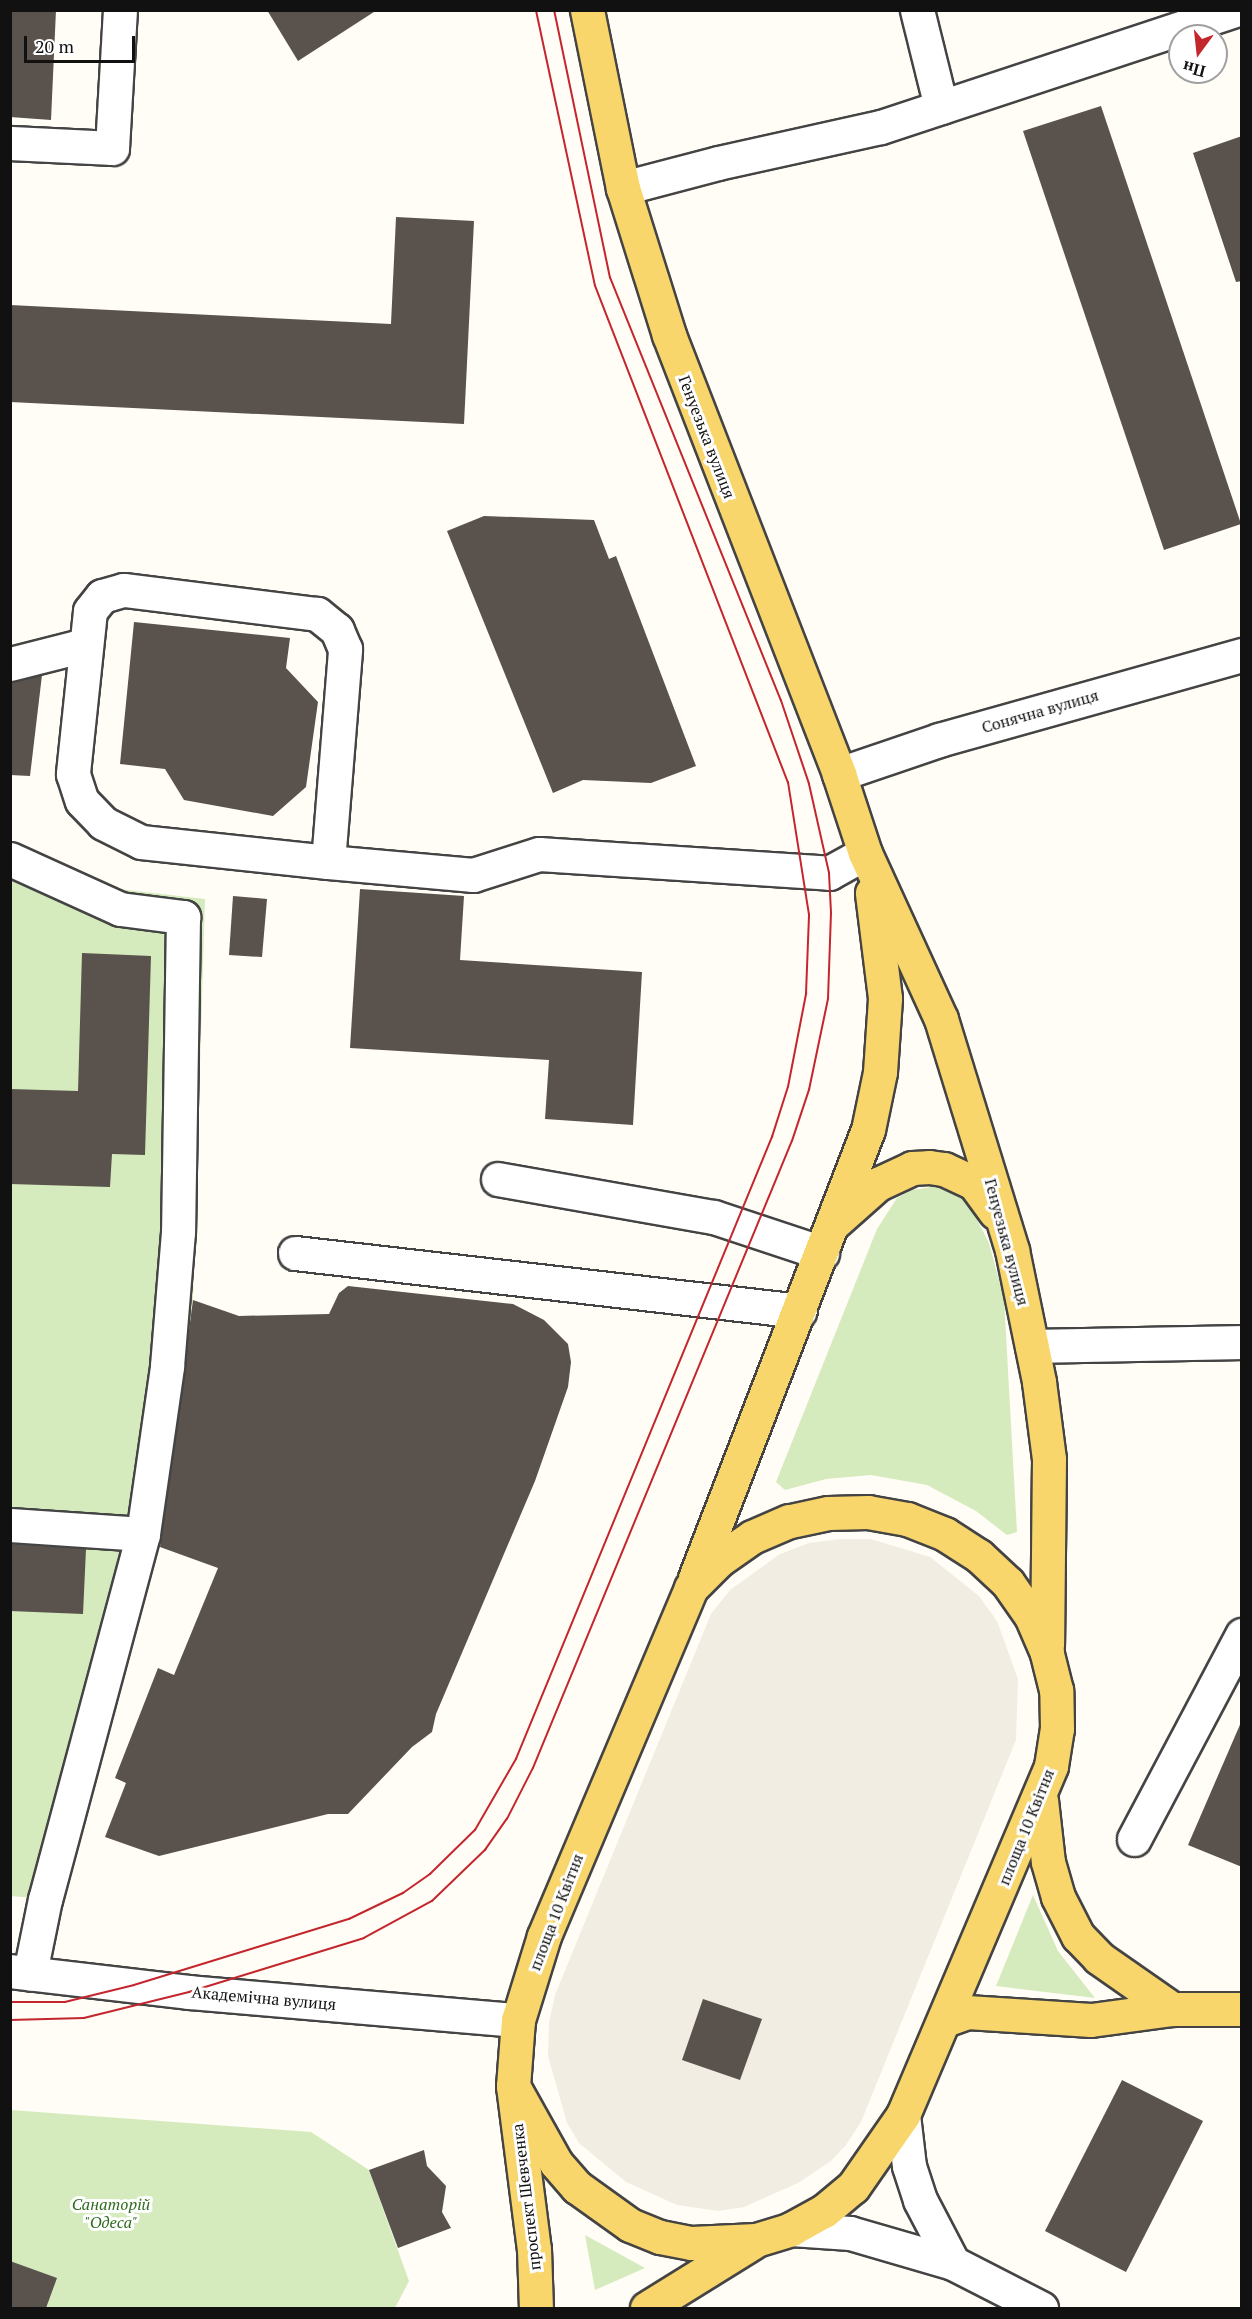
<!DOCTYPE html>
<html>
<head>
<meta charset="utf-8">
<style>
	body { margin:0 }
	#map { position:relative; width:1252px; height:2319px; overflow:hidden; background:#fffdf5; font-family:"PT Serif",serif }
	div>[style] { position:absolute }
	.green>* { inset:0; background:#d5ebbd }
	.plaza>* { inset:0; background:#f1ede2 }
	.building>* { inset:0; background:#5a524d }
	.roads { filter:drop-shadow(2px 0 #444) drop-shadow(-2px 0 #444) drop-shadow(0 2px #444) drop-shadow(0 -2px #444) }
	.minor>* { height:33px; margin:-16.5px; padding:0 16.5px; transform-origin:16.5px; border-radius:16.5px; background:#fff }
	.major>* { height:33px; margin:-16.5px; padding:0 16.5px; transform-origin:16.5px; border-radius:16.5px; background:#f9d66b }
	.tram>* { height:1.5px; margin:-0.75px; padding:0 0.75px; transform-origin:0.75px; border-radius:0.75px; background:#c4262e }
	span { translate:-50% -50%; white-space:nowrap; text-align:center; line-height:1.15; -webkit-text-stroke:6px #fff; paint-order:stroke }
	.street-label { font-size:16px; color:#111 }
	.park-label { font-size:16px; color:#2f6b1f; font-style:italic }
	.frame { position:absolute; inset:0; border:12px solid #111; pointer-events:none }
	.north { position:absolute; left:1168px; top:24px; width:60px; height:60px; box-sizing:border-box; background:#fff; border:2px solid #a0a0a0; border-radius:50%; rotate:195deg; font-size:16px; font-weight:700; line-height:24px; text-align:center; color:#111 }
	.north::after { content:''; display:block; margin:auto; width:21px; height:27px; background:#c4262e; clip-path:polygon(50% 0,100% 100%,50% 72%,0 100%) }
	.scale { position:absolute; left:24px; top:36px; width:111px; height:27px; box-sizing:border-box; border:3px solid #111; border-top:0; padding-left:8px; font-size:18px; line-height:21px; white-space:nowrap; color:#111; -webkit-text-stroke:4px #fff; paint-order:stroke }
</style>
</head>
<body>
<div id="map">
	<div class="green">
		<i style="clip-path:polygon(10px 841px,110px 888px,205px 899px,193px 1299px,160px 1547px,61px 1900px,10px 1896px)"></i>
		<i style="clip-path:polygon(938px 1186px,961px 1195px,971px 1208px,989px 1243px,1004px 1299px,1017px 1532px,1007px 1535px,976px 1511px,927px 1485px,871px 1475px,826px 1479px,785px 1490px,776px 1482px,877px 1229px,897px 1198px,912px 1190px)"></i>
		<i style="clip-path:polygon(1033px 1895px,1058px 1951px,1095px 1998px,996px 1986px)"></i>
		<i style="clip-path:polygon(10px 2110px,311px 2132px,369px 2170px,409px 2281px,395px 2308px,11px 2308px)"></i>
		<i style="clip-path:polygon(585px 2235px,645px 2268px,595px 2290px)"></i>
	</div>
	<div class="plaza">
		<i style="clip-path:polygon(840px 1539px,871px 1539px,930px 1557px,979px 1596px,997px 1621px,1018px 1679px,1016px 1740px,861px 2122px,846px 2145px,831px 2161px,798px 2183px,744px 2207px,718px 2211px,677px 2205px,626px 2182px,579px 2143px,567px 2123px,548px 2056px,549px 2023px,555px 1995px,711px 1614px,730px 1590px,780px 1554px,809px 1543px)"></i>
	</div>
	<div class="building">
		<i style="clip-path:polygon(10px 10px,56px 10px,51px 120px,10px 117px)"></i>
		<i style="clip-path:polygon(267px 10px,377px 10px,298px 61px)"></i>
		<i style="clip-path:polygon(1101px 106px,1241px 524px,1164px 550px,1023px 131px)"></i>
		<i style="clip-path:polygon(1242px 136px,1242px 281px,1236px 282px,1193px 153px)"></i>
		<i style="clip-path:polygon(396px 217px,474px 221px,464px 424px,10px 402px,10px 305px,391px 324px)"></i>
		<i style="clip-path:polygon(484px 516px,594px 520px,609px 559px,616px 556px,696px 766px,651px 783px,583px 780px,553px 793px,447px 531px)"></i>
		<i style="clip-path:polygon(134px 622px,290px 638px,286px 668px,318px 702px,306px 787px,273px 816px,184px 800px,165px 769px,120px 764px)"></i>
		<i style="clip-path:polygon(42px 675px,30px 776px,10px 775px,10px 682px)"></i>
		<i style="clip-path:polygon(360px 889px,464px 896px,460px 960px,642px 972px,633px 1125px,545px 1119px,549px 1060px,350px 1048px)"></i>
		<i style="clip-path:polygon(233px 896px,267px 899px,262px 957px,229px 955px)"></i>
		<i style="clip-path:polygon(82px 953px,151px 956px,145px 1155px,112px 1154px,110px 1187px,10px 1184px,10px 1089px,78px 1091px)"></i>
		<i style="clip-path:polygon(348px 1286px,513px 1304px,544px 1320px,568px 1344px,571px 1362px,568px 1387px,535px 1481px,436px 1714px,432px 1732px,412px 1747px,348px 1814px,328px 1814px,159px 1856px,105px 1837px,126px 1783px,115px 1778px,158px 1668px,174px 1675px,218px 1568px,160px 1547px,193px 1300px,239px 1316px,329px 1314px,339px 1293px)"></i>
		<i style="clip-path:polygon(10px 1544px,86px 1549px,83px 1614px,10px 1611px)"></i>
		<i style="clip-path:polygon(1242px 1720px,1242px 1867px,1188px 1845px)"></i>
		<i style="clip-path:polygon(703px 1999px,762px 2019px,740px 2080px,682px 2060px)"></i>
		<i style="clip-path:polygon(1122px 2080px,1203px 2121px,1126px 2272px,1045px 2231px)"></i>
		<i style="clip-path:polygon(424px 2150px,427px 2166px,446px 2186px,442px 2212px,451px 2228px,398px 2248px,369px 2170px)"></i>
		<i style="clip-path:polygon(10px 2261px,57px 2278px,46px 2308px,10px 2308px)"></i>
	</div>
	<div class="roads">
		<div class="minor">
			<i style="left:917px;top:10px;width:100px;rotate:76.1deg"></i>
			<i style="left:10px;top:143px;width:102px;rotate:2.8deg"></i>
			<i style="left:112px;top:148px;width:138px;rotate:-86.7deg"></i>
			<i style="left:623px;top:188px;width:98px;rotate:-14.7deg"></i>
			<i style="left:718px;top:163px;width:167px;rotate:-12.5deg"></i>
			<i style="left:881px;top:127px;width:372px;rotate:-18.3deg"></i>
			<i style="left:10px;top:664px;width:77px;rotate:-14.2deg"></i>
			<i style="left:839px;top:774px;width:106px;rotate:-18.8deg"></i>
			<i style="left:939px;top:740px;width:315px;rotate:-15.7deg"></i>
			<i style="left:10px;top:859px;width:121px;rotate:24.4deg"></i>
			<i style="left:120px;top:909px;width:64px;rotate:7.2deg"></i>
			<i style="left:183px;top:917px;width:315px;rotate:90.9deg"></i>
			<i style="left:178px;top:1232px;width:135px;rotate:94.7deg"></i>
			<i style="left:167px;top:1367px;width:169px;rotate:98.2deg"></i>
			<i style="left:328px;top:862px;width:214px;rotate:-85.4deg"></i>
			<i style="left:345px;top:649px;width:21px;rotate:-113deg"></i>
			<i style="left:337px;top:630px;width:26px;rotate:-141deg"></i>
			<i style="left:317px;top:614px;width:195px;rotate:-172.9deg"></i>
			<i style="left:123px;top:590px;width:22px;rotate:164deg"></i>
			<i style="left:102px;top:596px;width:19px;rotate:129deg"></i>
			<i style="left:90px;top:611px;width:164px;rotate:96deg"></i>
			<i style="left:73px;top:774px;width:28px;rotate:72deg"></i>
			<i style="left:82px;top:801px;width:30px;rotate:46deg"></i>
			<i style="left:103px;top:823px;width:42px;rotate:26.6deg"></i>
			<i style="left:141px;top:842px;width:188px;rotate:6.1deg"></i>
			<i style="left:328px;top:862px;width:146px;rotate:5.1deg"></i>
			<i style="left:473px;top:875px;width:69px;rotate:-17.7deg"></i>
			<i style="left:539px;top:854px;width:291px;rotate:3.7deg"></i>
			<i style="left:829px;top:873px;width:41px;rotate:-29.1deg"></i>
			<i style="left:498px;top:1179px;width:219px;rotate:10deg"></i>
			<i style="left:714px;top:1217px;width:114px;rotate:18.4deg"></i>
			<i style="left:295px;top:1253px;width:508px;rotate:6.55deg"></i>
			<i style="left:1032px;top:1346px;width:210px;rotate:-1.1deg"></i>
			<i style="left:10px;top:1525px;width:133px;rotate:3.9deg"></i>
			<i style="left:143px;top:1534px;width:378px;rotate:105deg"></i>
			<i style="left:45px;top:1899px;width:76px;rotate:101.5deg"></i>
			<i style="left:1134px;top:1839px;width:231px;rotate:-62.1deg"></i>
			<i style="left:10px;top:1971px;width:180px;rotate:6.7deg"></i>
			<i style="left:189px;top:1992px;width:330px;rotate:4.9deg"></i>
			<i style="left:903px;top:2115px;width:51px;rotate:83.3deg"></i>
			<i style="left:909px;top:2166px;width:36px;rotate:72deg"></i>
			<i style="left:920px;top:2200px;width:71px;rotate:62.4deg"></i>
			<i style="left:791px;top:2229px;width:59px;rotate:3.9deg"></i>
			<i style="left:850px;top:2233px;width:107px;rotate:16.2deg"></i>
			<i style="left:953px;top:2263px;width:99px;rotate:27.1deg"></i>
		</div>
		<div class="major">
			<i style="left:587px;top:10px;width:182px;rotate:78.6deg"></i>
			<i style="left:623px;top:188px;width:154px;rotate:72.6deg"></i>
			<i style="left:669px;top:335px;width:471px;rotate:68.8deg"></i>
			<i style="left:839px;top:774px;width:83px;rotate:71.8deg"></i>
			<i style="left:865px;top:853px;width:183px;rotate:65.4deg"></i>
			<i style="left:941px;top:1019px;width:242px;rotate:72.9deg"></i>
			<i style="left:1012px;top:1250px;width:135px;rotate:78.4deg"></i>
			<i style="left:1039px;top:1382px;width:78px;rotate:82.6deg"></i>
			<i style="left:1049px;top:1459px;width:186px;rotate:90.6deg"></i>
			<i style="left:836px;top:1221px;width:56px;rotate:-41.4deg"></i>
			<i style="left:878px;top:1184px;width:38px;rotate:-25deg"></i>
			<i style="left:912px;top:1168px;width:17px;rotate:-3deg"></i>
			<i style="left:929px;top:1167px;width:15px;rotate:8deg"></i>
			<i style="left:944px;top:1169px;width:33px;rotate:25deg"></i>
			<i style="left:974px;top:1183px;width:36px;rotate:54deg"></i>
			<i style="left:695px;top:1578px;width:480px;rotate:-68.9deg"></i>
			<i style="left:868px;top:1130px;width:59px;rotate:-78.3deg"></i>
			<i style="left:880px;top:1072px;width:74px;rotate:-86.1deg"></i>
			<i style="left:885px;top:998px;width:106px;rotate:-97.1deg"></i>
			<i style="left:1041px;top:1800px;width:62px;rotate:83.6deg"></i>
			<i style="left:1048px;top:1862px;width:36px;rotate:74deg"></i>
			<i style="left:1058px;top:1897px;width:44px;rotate:62.9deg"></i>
			<i style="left:1078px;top:1936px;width:30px;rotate:46deg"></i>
			<i style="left:1099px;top:1958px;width:89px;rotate:34.9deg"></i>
			<i style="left:945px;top:2020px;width:23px;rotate:-20deg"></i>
			<i style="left:967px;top:2012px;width:124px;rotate:3.7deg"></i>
			<i style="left:1091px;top:2020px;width:82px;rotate:-7.7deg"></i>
			<i style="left:1172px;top:2009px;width:70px"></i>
			<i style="left:513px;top:2086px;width:88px;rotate:60.8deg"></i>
			<i style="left:556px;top:2163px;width:32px;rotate:49deg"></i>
			<i style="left:577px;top:2187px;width:65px;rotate:35.6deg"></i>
			<i style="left:630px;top:2225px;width:32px;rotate:22deg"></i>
			<i style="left:660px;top:2237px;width:32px;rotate:11deg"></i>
			<i style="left:691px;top:2243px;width:65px;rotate:-2.6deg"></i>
			<i style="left:756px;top:2240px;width:37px;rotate:-17deg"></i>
			<i style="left:791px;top:2229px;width:38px;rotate:-29deg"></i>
			<i style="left:824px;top:2211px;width:38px;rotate:-40deg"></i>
			<i style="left:853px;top:2187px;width:88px;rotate:-55.2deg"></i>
			<i style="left:903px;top:2115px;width:379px;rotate:-67deg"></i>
			<i style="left:1051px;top:1766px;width:37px;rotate:-81deg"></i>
			<i style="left:1057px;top:1729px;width:39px;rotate:-91deg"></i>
			<i style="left:1056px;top:1690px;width:38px;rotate:-104deg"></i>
			<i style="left:1047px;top:1653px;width:40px;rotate:-113.4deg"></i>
			<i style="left:1031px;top:1616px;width:40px;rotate:-124.9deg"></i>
			<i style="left:1008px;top:1583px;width:40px;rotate:-137deg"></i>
			<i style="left:979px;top:1556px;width:40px;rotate:-147.1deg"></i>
			<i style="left:945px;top:1534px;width:41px;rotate:-158.5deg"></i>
			<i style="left:907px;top:1519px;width:40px;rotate:-170deg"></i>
			<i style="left:868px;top:1512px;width:40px;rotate:178.6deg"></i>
			<i style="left:828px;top:1513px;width:40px;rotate:168deg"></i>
			<i style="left:789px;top:1521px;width:40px;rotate:156.6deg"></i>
			<i style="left:752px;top:1537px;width:40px;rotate:145.1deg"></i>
			<i style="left:719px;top:1560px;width:40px;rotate:135deg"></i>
			<i style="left:691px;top:1588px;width:378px;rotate:112.9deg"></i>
			<i style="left:544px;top:1936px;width:88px;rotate:107.2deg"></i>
			<i style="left:518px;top:2020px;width:66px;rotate:94.3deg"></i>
			<i style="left:513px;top:2086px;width:164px;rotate:82.7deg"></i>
			<i style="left:534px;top:2249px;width:59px;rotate:88.1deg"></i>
			<i style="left:647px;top:2308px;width:123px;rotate:-31.8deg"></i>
		</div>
	</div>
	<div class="tram">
		<i style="left:10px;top:2002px;width:55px"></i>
		<i style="left:65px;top:2002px;width:71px;rotate:-13.8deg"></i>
		<i style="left:134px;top:1985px;width:225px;rotate:-17.1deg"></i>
		<i style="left:349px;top:1919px;width:60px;rotate:-25.7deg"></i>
		<i style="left:403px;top:1893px;width:33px;rotate:-35deg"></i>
		<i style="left:430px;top:1874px;width:63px;rotate:-44.4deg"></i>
		<i style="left:475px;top:1830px;width:82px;rotate:-60deg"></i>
		<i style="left:516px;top:1759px;width:673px;rotate:-67.63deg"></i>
		<i style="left:772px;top:1137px;width:52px;rotate:-72.3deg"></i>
		<i style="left:788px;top:1087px;width:95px;rotate:-79deg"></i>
		<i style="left:806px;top:994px;width:79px;rotate:-87.8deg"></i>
		<i style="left:809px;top:915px;width:134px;rotate:-99deg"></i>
		<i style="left:788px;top:783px;width:533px;rotate:-111.22deg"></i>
		<i style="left:595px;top:286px;width:282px;rotate:-102.1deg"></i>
		<i style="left:10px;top:2020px;width:74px;rotate:-1.5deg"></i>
		<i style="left:84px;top:2018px;width:108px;rotate:-13.9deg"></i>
		<i style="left:189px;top:1992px;width:183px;rotate:-17.1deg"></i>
		<i style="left:364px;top:1938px;width:77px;rotate:-28.6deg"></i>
		<i style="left:432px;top:1901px;width:74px;rotate:-43.9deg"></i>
		<i style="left:485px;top:1850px;width:38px;rotate:-55deg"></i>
		<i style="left:507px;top:1819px;width:57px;rotate:-63deg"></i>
		<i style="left:533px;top:1768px;width:678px;rotate:-67.56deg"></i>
		<i style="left:792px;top:1141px;width:54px;rotate:-71.6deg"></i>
		<i style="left:809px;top:1090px;width:93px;rotate:-78.2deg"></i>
		<i style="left:828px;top:999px;width:86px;rotate:-88deg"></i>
		<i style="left:831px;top:913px;width:40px;rotate:-92.9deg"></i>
		<i style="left:829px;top:873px;width:91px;rotate:-102.7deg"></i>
		<i style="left:809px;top:784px;width:88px;rotate:-108.6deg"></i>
		<i style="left:781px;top:701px;width:456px;rotate:-112deg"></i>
		<i style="left:610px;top:278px;width:274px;rotate:-101.8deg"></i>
	</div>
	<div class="street-label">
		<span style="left:707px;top:437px;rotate:69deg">Генуезька вулиця</span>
		<span style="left:1040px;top:711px;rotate:-16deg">Сонячна вулиця</span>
		<span style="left:1007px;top:1242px;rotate:75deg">Генуезька вулиця</span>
		<span style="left:1026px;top:1827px;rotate:-68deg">площа 10 Квітня</span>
		<span style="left:556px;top:1912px;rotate:-69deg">площа 10 Квітня</span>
		<span style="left:264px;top:1998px;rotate:5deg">Академічна вулиця</span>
		<span style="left:526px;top:2197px;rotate:-97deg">проспект Шевченка</span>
	</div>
	<div class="park-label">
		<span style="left:111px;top:2213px">Санаторій<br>"Одеса"</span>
	</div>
	<div class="frame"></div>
	<div class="north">Пн</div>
	<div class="scale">20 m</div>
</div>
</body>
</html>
